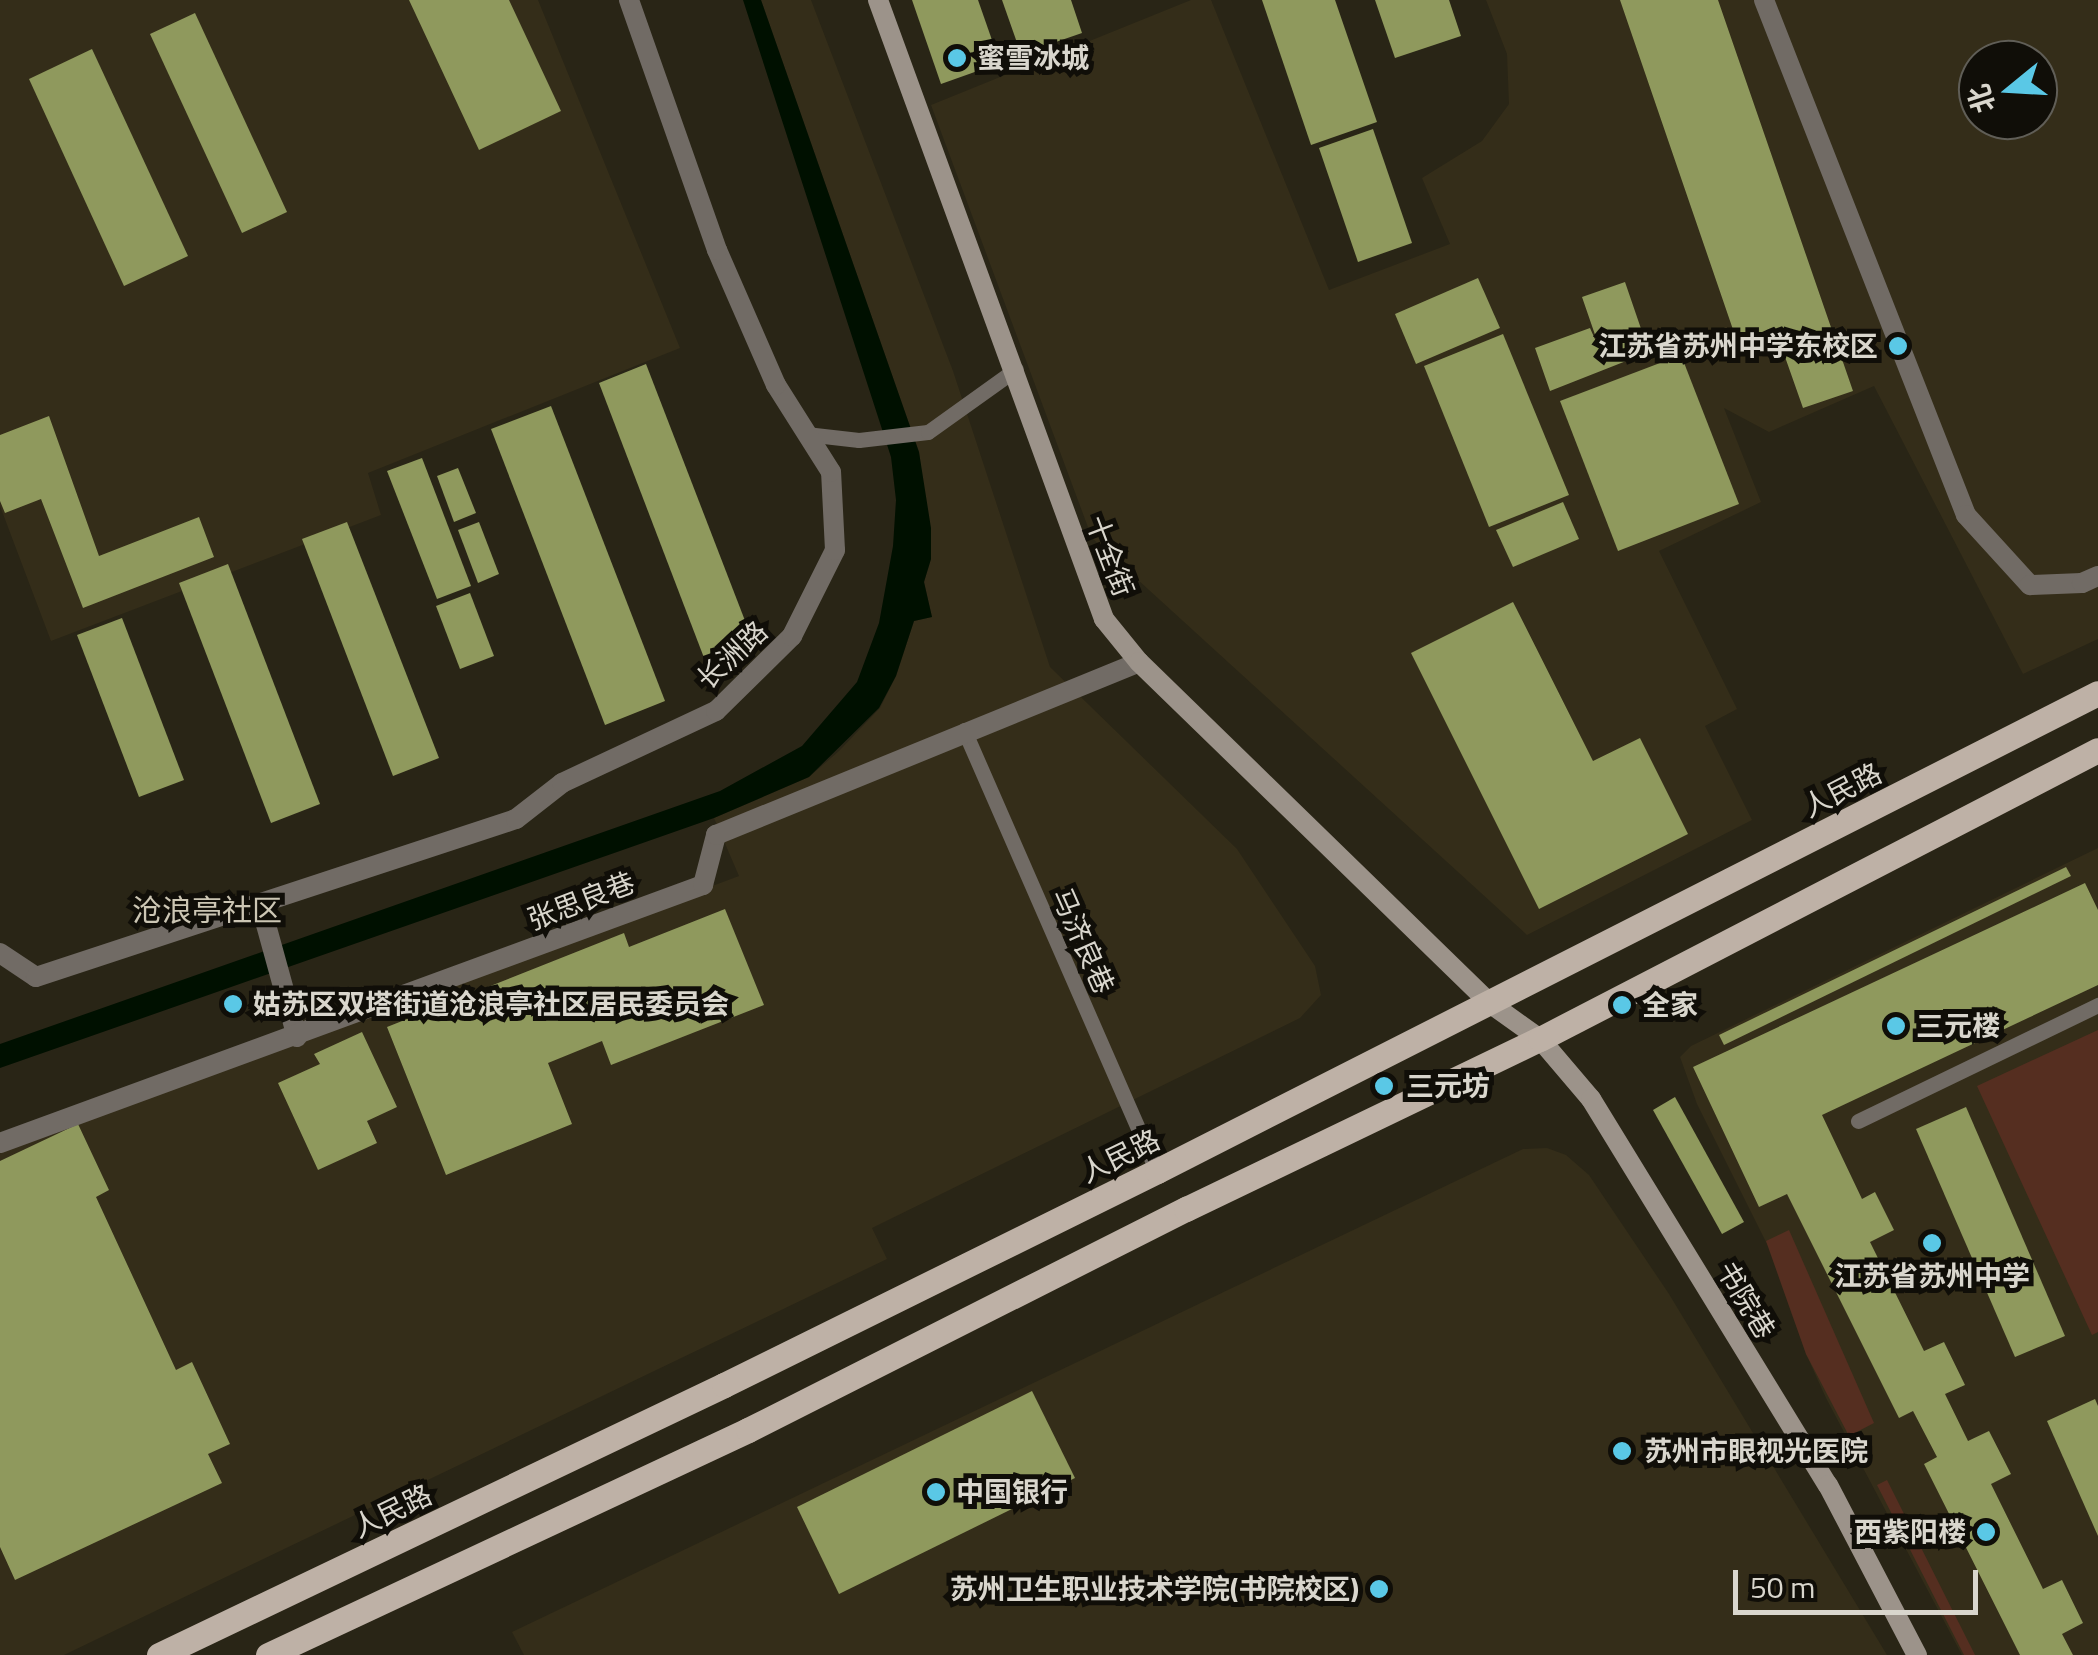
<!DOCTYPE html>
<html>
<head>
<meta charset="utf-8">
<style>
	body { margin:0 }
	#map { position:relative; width:2098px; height:1655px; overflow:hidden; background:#292516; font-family:"Titillium Web","Noto Sans SC",sans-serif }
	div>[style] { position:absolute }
	.built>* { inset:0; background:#342d19 }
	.green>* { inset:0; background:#552e20 }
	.water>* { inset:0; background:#001000 }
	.building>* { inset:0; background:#8f995d }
	.lane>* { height:15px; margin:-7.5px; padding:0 7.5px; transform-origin:7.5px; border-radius:7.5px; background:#716b65 }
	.street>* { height:20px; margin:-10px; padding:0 10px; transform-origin:10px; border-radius:10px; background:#716b65 }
	.secondary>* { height:20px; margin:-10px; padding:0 10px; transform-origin:10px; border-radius:10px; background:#9c938a }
	.primary>* { height:25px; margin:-12.5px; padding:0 12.5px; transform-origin:12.5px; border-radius:12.5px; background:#beb1a6 }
	.dots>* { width:28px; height:28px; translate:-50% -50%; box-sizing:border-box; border:5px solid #100e08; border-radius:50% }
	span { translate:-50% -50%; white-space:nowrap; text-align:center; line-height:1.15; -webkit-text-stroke:10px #100e08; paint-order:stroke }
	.poi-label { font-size:28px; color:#d9d6cd; font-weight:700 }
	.left { translate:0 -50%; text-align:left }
	.right { translate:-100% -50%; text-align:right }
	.street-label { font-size:28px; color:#d9d6cd }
	.neighbourhood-label { font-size:30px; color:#ccc6b4 }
	.north { position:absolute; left:1958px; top:40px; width:100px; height:100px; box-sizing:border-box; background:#100e08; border:2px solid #605e57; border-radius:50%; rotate:252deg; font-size:28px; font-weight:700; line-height:40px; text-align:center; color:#d9d6cd }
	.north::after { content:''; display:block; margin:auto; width:35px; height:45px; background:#5ac8e6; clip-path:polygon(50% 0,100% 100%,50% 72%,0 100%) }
	.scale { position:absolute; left:1733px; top:1570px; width:245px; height:45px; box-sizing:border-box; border:5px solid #d9d6cd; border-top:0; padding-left:12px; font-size:30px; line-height:35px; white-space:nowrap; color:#d9d6cd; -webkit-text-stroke:8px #100e08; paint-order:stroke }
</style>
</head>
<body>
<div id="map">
	<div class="built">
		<i style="clip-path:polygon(0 0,538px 0,680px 348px,368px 473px,381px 515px,51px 641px,0 506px)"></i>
		<i style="clip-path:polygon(761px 0,811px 0,953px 371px,1050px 667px,1237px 849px,1315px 966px,1321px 995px,1300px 1018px,872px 1228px,887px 1259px,64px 1655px,0 1655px,0 1152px,739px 876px,714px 818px,809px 777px,839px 751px,880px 708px,896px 676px,914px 621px,932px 617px,924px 582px,931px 559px,919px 452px)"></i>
		<i style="clip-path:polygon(evenodd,1191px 0,1211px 0,1329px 290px,1450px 244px,1422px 178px,1482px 141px,1509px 104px,1507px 54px,1486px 0,2098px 0,2098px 639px,2023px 674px,1874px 386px,1769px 432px,1724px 408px,1761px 502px,1659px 551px,1737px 709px,1705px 726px,1752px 820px,1527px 935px,1092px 538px,931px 105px,1191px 0,1978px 60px,2038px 60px,2038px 120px,1978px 120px,1978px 60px)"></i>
		<i style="clip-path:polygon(2098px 848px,2098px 1655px,1962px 1655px,1826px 1398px,1806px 1354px,1777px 1264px,1697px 1104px,1680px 1057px,1691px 1046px)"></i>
		<i style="clip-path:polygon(1547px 1148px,1566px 1155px,1589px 1175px,1669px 1294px,1887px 1655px,524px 1655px,512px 1632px,1523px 1149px)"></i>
	</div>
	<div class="green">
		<i style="clip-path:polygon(2098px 1030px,2098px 1332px,2092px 1335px,1977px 1086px)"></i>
		<i style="clip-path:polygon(1789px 1230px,1874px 1423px,1849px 1436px,1806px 1354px,1766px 1241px)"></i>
		<i style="clip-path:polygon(1887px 1480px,1975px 1655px,1964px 1655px,1877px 1485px)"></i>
	</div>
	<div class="water">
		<i style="clip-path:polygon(743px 0,761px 0,919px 452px,931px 528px,931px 559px,924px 582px,932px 617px,914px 621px,896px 676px,879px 708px,809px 777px,714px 818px,0 1068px,0 1044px,720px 791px,802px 746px,857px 682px,879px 623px,893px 546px,896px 500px,891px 457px)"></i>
	</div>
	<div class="building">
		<i style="clip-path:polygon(409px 0,509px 0,561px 111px,479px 150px)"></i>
		<i style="clip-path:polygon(912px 0,978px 0,1000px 63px,941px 84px)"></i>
		<i style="clip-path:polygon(1002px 0,1071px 0,1082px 33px,1021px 54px)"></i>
		<i style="clip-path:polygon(1262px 0,1335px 0,1377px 122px,1311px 145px)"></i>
		<i style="clip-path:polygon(1375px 0,1449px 0,1461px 36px,1395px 58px)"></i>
		<i style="clip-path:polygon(1620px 0,1718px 0,1853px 391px,1803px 408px,1778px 337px,1740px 350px)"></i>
		<i style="clip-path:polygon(195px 13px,287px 212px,242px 233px,150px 34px)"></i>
		<i style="clip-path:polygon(92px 49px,188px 256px,124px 286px,29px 79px)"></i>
		<i style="clip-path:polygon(1373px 129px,1412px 243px,1358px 262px,1319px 148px)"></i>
		<i style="clip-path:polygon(1478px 278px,1500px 328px,1416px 364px,1395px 314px)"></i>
		<i style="clip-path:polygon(1625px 282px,1649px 352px,1550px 391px,1535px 348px,1590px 328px,1602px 355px,1582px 297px)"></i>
		<i style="clip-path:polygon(1503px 334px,1569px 495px,1489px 527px,1424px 366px)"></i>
		<i style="clip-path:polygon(1681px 355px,1739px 504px,1618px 551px,1560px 401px)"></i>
		<i style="clip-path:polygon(646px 364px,754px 644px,706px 663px,599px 383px)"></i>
		<i style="clip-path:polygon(551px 406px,665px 701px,605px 725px,491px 429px)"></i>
		<i style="clip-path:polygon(49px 416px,99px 556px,199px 517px,214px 557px,83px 608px,41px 499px,5px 513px,0 501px,0 435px)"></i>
		<i style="clip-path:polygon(422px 458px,471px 586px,437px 599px,387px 471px)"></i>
		<i style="clip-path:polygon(458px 468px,476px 513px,454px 522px,437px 476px)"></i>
		<i style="clip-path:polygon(1563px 502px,1579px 539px,1513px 567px,1496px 530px)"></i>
		<i style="clip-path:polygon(347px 522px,439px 758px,393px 776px,302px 539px)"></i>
		<i style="clip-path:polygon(479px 522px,499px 574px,478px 583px,458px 530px)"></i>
		<i style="clip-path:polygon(228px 564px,320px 804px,271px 823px,179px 583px)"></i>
		<i style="clip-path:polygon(470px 593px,494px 656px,460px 669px,436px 606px)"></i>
		<i style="clip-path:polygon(1513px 602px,1593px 761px,1640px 738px,1688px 834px,1539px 909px,1411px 653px)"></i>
		<i style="clip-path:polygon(122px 618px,184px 780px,139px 797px,77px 635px)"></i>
		<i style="clip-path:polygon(2066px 867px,2071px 876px,1724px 1045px,1719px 1035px)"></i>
		<i style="clip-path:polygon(2085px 883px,2098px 910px,2098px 985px,1822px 1115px,1862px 1199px,1875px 1192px,1894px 1230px,1870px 1242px,1924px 1351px,1944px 1342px,1965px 1385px,1945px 1394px,1968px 1441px,1989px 1431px,2011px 1474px,1991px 1484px,2043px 1589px,2062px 1580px,2083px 1623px,2062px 1634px,2073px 1655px,2020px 1655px,1924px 1464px,1937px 1457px,1913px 1411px,1899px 1418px,1787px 1194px,1759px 1207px,1693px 1067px)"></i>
		<i style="clip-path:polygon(725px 909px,764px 1005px,611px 1065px,602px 1041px,548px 1063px,572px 1124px,446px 1175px,387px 1027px,624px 933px,629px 947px)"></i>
		<i style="clip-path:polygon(362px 1032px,397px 1107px,367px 1121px,377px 1143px,318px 1170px,278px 1083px,320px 1064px,314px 1054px)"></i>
		<i style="clip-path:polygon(1675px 1097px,1744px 1222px,1722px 1234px,1653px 1110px)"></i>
		<i style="clip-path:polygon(1966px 1107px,2065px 1336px,2015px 1357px,1916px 1129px)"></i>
		<i style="clip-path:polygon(78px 1124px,109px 1190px,96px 1197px,176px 1370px,192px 1362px,230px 1444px,208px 1454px,222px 1483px,15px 1580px,0 1547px,0 1161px)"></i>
		<i style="clip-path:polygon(1032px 1391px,1075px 1478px,839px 1594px,797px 1507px)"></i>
		<i style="clip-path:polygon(2095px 1399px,2098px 1406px,2098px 1536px,2047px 1421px)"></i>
	</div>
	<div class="lane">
		<i style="left:806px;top:434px;width:53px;rotate:6.5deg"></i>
		<i style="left:859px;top:440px;width:69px;rotate:-6.6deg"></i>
		<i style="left:928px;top:432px;width:108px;rotate:-35.6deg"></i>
		<i style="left:964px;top:730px;width:481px;rotate:66.4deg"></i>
		<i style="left:1858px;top:1121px;width:267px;rotate:-25.8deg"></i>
	</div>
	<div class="street">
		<i style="left:1764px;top:0;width:553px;rotate:68.58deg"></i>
		<i style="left:1966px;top:515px;width:95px;rotate:47.6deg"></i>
		<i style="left:2030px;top:585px;width:52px;rotate:-2.2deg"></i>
		<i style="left:2082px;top:583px;width:17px;rotate:-24deg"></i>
		<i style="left:260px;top:903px;width:139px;rotate:74.6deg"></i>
		<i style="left:0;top:953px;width:43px;rotate:33.7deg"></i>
		<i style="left:36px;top:977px;width:505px;rotate:-18.22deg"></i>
		<i style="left:516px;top:819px;width:58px;rotate:-38deg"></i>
		<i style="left:562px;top:783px;width:170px;rotate:-25.1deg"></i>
		<i style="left:716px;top:711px;width:107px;rotate:-44.6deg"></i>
		<i style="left:792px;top:636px;width:96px;rotate:-63.4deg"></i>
		<i style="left:835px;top:550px;width:78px;rotate:-92.9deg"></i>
		<i style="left:831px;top:472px;width:103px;rotate:-122.3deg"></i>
		<i style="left:776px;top:385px;width:147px;rotate:-113.6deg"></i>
		<i style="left:717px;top:250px;width:265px;rotate:-109.4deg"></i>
		<i style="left:0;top:1143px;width:749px;rotate:-20.15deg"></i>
		<i style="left:703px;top:885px;width:52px;rotate:-75.4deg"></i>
		<i style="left:716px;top:835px;width:457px;rotate:-22.2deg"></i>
	</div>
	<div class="secondary">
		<i style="left:878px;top:0;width:659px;rotate:69.94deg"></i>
		<i style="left:1104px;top:619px;width:55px;rotate:50.9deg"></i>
		<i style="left:1139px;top:662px;width:491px;rotate:44.2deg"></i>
		<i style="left:1491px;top:1004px;width:60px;rotate:35.5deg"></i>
		<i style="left:1540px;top:1039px;width:79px;rotate:49.6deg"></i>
		<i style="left:1591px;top:1099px;width:453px;rotate:58.5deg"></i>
		<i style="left:1828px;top:1485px;width:192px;rotate:62.4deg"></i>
	</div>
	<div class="primary">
		<i style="left:159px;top:1655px;width:626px;rotate:-25.54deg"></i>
		<i style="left:724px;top:1385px;width:483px;rotate:-26.3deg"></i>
		<i style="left:1157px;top:1171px;width:1055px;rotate:-26.93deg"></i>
		<i style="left:268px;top:1655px;width:530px;rotate:-25.11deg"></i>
		<i style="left:748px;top:1430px;width:491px;rotate:-26.8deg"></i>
		<i style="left:1186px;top:1209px;width:393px;rotate:-25.7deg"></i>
		<i style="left:1540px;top:1039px;width:628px;rotate:-27.38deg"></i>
	</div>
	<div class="dots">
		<i style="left:957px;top:58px;background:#5ac8e6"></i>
		<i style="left:1898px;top:346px;background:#5ac8e6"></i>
		<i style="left:233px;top:1004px;background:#5ac8e6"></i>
		<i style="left:1622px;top:1005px;background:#5ac8e6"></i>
		<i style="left:1896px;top:1026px;background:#5ac8e6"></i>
		<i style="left:1384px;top:1086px;background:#5ac8e6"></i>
		<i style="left:1932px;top:1243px;background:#5ac8e6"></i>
		<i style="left:1622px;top:1451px;background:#5ac8e6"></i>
		<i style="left:936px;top:1492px;background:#5ac8e6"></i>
		<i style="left:1986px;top:1532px;background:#5ac8e6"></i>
		<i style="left:1379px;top:1589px;background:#5ac8e6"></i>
	</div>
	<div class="poi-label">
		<span class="left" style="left:977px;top:58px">蜜雪冰城</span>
		<span class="right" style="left:1878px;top:346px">江苏省苏州中学东校区</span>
		<span class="left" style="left:253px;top:1004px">姑苏区双塔街道沧浪亭社区居民委员会</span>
		<span class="left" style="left:1642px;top:1005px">全家</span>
		<span class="left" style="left:1916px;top:1026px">三元楼</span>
		<span class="left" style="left:1406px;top:1086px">三元坊</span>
		<span style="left:1932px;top:1276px">江苏省苏州中学</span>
		<span class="left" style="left:1644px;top:1451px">苏州市眼视光医院</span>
		<span class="left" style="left:956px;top:1492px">中国银行</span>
		<span class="right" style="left:1966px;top:1532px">西紫阳楼</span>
		<span class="right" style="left:1359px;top:1589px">苏州卫生职业技术学院(书院校区)</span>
	</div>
	<div class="street-label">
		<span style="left:1110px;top:556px;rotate:69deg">十全街</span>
		<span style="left:732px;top:655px;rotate:-43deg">长洲路</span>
		<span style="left:1842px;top:790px;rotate:-27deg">人民路</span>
		<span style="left:581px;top:901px;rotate:-21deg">张思良巷</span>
		<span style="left:1083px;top:941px;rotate:66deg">马济良巷</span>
		<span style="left:1120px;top:1156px;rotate:-26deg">人民路</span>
		<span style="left:1746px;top:1300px;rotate:59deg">书院巷</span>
		<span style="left:392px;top:1511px;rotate:-26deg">人民路</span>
	</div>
	<div class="neighbourhood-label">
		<span style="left:207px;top:910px">沧浪亭社区</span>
	</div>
	<div class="north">北</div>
	<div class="scale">50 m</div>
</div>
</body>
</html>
